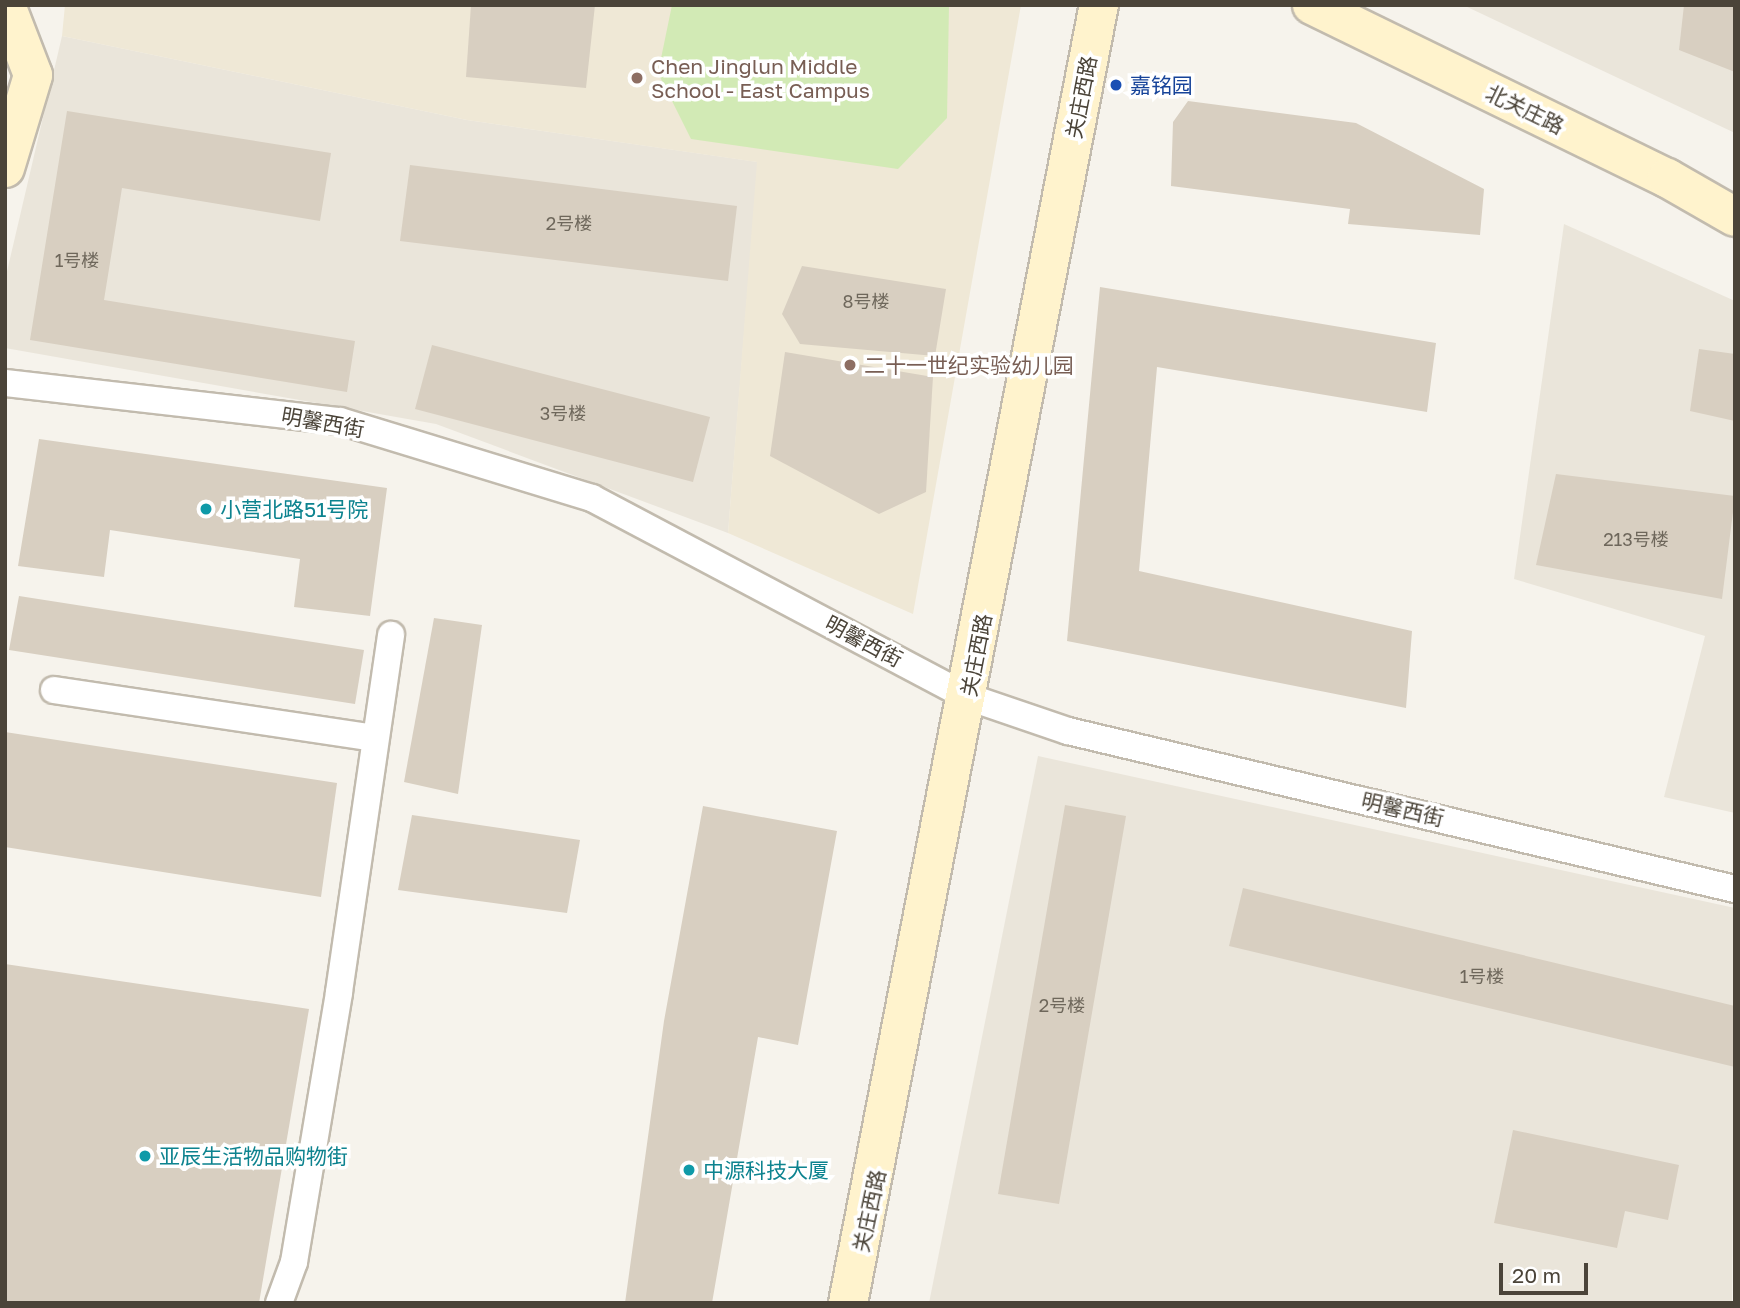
<!DOCTYPE html>
<html>
<head>
<meta charset="utf-8">
<style>
	body { margin:0 }
	#map { position:relative; width:1740px; height:1308px; overflow:hidden; background:#f6f3ec; font-family:"Golos Text","Noto Sans SC",sans-serif }
	div>[style] { position:absolute }
	.residential>* { inset:0; background:#eae5da }
	.education>* { inset:0; background:#efe8d6 }
	.green>* { inset:0; background:#d2eab5 }
	.building>* { inset:0; background:#d8cfc1 }
	.roads { filter:drop-shadow(2px 0 #c2bbae) drop-shadow(-2px 0 #c2bbae) drop-shadow(0 2px #c2bbae) drop-shadow(0 -2px #c2bbae) }
	.street>* { height:26px; margin:-13px; padding:0 13px; transform-origin:13px; border-radius:13px; background:#fff }
	.secondary>* { height:38px; margin:-19px; padding:0 19px; transform-origin:19px; border-radius:19px; background:#fff3cd }
	.dots>* { width:19px; height:19px; translate:-50% -50%; box-sizing:border-box; border:4px solid #fff; border-radius:50% }
	span { translate:-50% -50%; white-space:nowrap; text-align:center; line-height:1.15; -webkit-text-stroke:7px #fff; paint-order:stroke }
	.number-label { font-size:18px; color:#6e675b }
	.number-label span { -webkit-text-stroke-width:0 }
	.education-label { font-size:21px; color:#785e54 }
	.left { translate:0 -50%; text-align:left }
	.transit-label { font-size:21px; color:#164399 }
	.street-label { font-size:21px; color:#4b4439 }
	.culture-label { font-size:21px; color:#0d838f }
	.frame { position:absolute; inset:0; border:7px solid #4b4439; pointer-events:none }
	.scale { position:absolute; left:1499px; top:1263px; width:89px; height:32px; box-sizing:border-box; border:4px solid #4b4439; border-top:0; padding-left:9px; font-size:21px; line-height:24px; white-space:nowrap; color:#4b4439; -webkit-text-stroke:5px #fff; paint-order:stroke }
</style>
</head>
<body>
<div id="map">
	<div class="residential">
		<i style="clip-path:polygon(1463px 5px,1735px 5px,1735px 133px)"></i>
		<i style="clip-path:polygon(62px 36px,467px 120px,758px 162px,728px 533px,436px 424px,5px 348px,5px 280px)"></i>
		<i style="clip-path:polygon(1564px 224px,1735px 301px,1735px 813px,1664px 797px,1705px 636px,1514px 579px)"></i>
		<i style="clip-path:polygon(1038px 756px,1735px 908px,1732px 1303px,929px 1303px)"></i>
	</div>
	<div class="education">
		<i style="clip-path:polygon(65px 5px,1021px 5px,913px 614px,728px 533px,757px 162px,467px 120px,62px 36px)"></i>
	</div>
	<div class="green">
		<i style="clip-path:polygon(672px 5px,949px 5px,947px 118px,898px 169px,691px 139px,658px 73px)"></i>
	</div>
	<div class="building">
		<i style="clip-path:polygon(471px 5px,595px 5px,586px 88px,466px 77px)"></i>
		<i style="clip-path:polygon(1684px 5px,1735px 5px,1735px 72px,1679px 50px)"></i>
		<i style="clip-path:polygon(1188px 101px,1356px 123px,1484px 189px,1480px 235px,1348px 224px,1350px 209px,1171px 186px,1173px 122px)"></i>
		<i style="clip-path:polygon(67px 111px,331px 153px,320px 221px,122px 188px,104px 300px,355px 341px,347px 392px,30px 340px)"></i>
		<i style="clip-path:polygon(410px 165px,737px 206px,728px 281px,400px 241px)"></i>
		<i style="clip-path:polygon(802px 266px,946px 289px,935px 356px,800px 344px,782px 314px)"></i>
		<i style="clip-path:polygon(1100px 287px,1436px 343px,1427px 412px,1157px 367px,1139px 571px,1412px 631px,1406px 708px,1067px 641px)"></i>
		<i style="clip-path:polygon(432px 345px,710px 417px,693px 482px,415px 409px)"></i>
		<i style="clip-path:polygon(1699px 349px,1735px 354px,1735px 421px,1690px 411px)"></i>
		<i style="clip-path:polygon(785px 352px,933px 377px,926px 492px,879px 514px,770px 456px)"></i>
		<i style="clip-path:polygon(39px 439px,387px 488px,370px 616px,294px 607px,300px 559px,110px 530px,104px 577px,18px 566px)"></i>
		<i style="clip-path:polygon(1556px 474px,1735px 496px,1722px 599px,1536px 565px)"></i>
		<i style="clip-path:polygon(19px 596px,364px 650px,355px 704px,9px 650px)"></i>
		<i style="clip-path:polygon(434px 618px,482px 625px,458px 794px,404px 782px)"></i>
		<i style="clip-path:polygon(5px 732px,337px 783px,321px 897px,5px 847px)"></i>
		<i style="clip-path:polygon(1065px 805px,1126px 816px,1059px 1204px,998px 1194px)"></i>
		<i style="clip-path:polygon(703px 806px,837px 831px,798px 1045px,758px 1037px,712px 1303px,625px 1303px,664px 1021px)"></i>
		<i style="clip-path:polygon(412px 815px,580px 840px,567px 913px,398px 890px)"></i>
		<i style="clip-path:polygon(1243px 888px,1735px 1006px,1735px 1067px,1229px 946px)"></i>
		<i style="clip-path:polygon(5px 964px,309px 1009px,259px 1303px,5px 1303px)"></i>
		<i style="clip-path:polygon(1513px 1130px,1679px 1165px,1668px 1220px,1625px 1211px,1617px 1248px,1494px 1223px)"></i>
	</div>
	<div class="roads">
		<div class="street">
			<i style="left:5px;top:383px;width:337px;rotate:6.5deg"></i>
			<i style="left:340px;top:421px;width:264px;rotate:17deg"></i>
			<i style="left:592px;top:498px;width:425px;rotate:27.9deg"></i>
			<i style="left:968px;top:697px;width:106px;rotate:18.8deg"></i>
			<i style="left:1068px;top:731px;width:685px;rotate:13.33deg"></i>
			<i style="left:54px;top:690px;width:324px;rotate:8.5deg"></i>
			<i style="left:279px;top:1303px;width:44px;rotate:-69.9deg"></i>
			<i style="left:294px;top:1262px;width:274px;rotate:-80.5deg"></i>
			<i style="left:339px;top:992px;width:361px;rotate:-81.7deg"></i>
		</div>
		<div class="secondary">
			<i style="left:1312px;top:5px;width:395px;rotate:26deg"></i>
			<i style="left:1667px;top:178px;width:78px;rotate:29.8deg"></i>
			<i style="left:5px;top:168px;width:97px;rotate:-73.2deg"></i>
			<i style="left:33px;top:75px;width:75px;rotate:-111.1deg"></i>
			<i style="left:848px;top:1303px;width:1322px;rotate:-79.06deg"></i>
		</div>
	</div>
	<div class="dots">
		<i style="left:637px;top:78px;background:#8d6e63"></i>
		<i style="left:1116px;top:85px;background:#1a4fb4"></i>
		<i style="left:850px;top:365px;background:#8d6e63"></i>
		<i style="left:206px;top:509px;background:#0f9aa8"></i>
		<i style="left:145px;top:1156px;background:#0f9aa8"></i>
		<i style="left:689px;top:1170px;background:#0f9aa8"></i>
	</div>
	<div class="number-label">
		<span style="left:569px;top:223px">2号楼</span>
		<span style="left:77px;top:260px">1号楼</span>
		<span style="left:866px;top:301px">8号楼</span>
		<span style="left:563px;top:413px">3号楼</span>
		<span style="left:1636px;top:539px">213号楼</span>
		<span style="left:1482px;top:976px">1号楼</span>
		<span style="left:1062px;top:1005px">2号楼</span>
	</div>
	<div class="education-label">
		<span class="left" style="left:651px;top:78px">Chen Jinglun Middle<br>School - East Campus</span>
		<span class="left" style="left:864px;top:365px">二十一世纪实验幼儿园</span>
	</div>
	<div class="transit-label">
		<span class="left" style="left:1130px;top:85px">嘉铭园</span>
	</div>
	<div class="street-label">
		<span style="left:1081px;top:97px;rotate:-79deg">关庄西路</span>
		<span style="left:1525px;top:109px;rotate:26deg">北关庄路</span>
		<span style="left:323px;top:422px;rotate:10deg">明馨西街</span>
		<span style="left:864px;top:641px;rotate:28deg">明馨西街</span>
		<span style="left:976px;top:655px;rotate:-79deg">关庄西路</span>
		<span style="left:1403px;top:809px;rotate:13deg">明馨西街</span>
		<span style="left:869px;top:1211px;rotate:-78deg">关庄西路</span>
	</div>
	<div class="culture-label">
		<span class="left" style="left:220px;top:509px">小营北路51号院</span>
		<span class="left" style="left:159px;top:1156px">亚辰生活物品购物街</span>
		<span class="left" style="left:703px;top:1170px">中源科技大厦</span>
	</div>
	<div class="frame"></div>
	<div class="scale">20 m</div>
</div>
</body>
</html>
